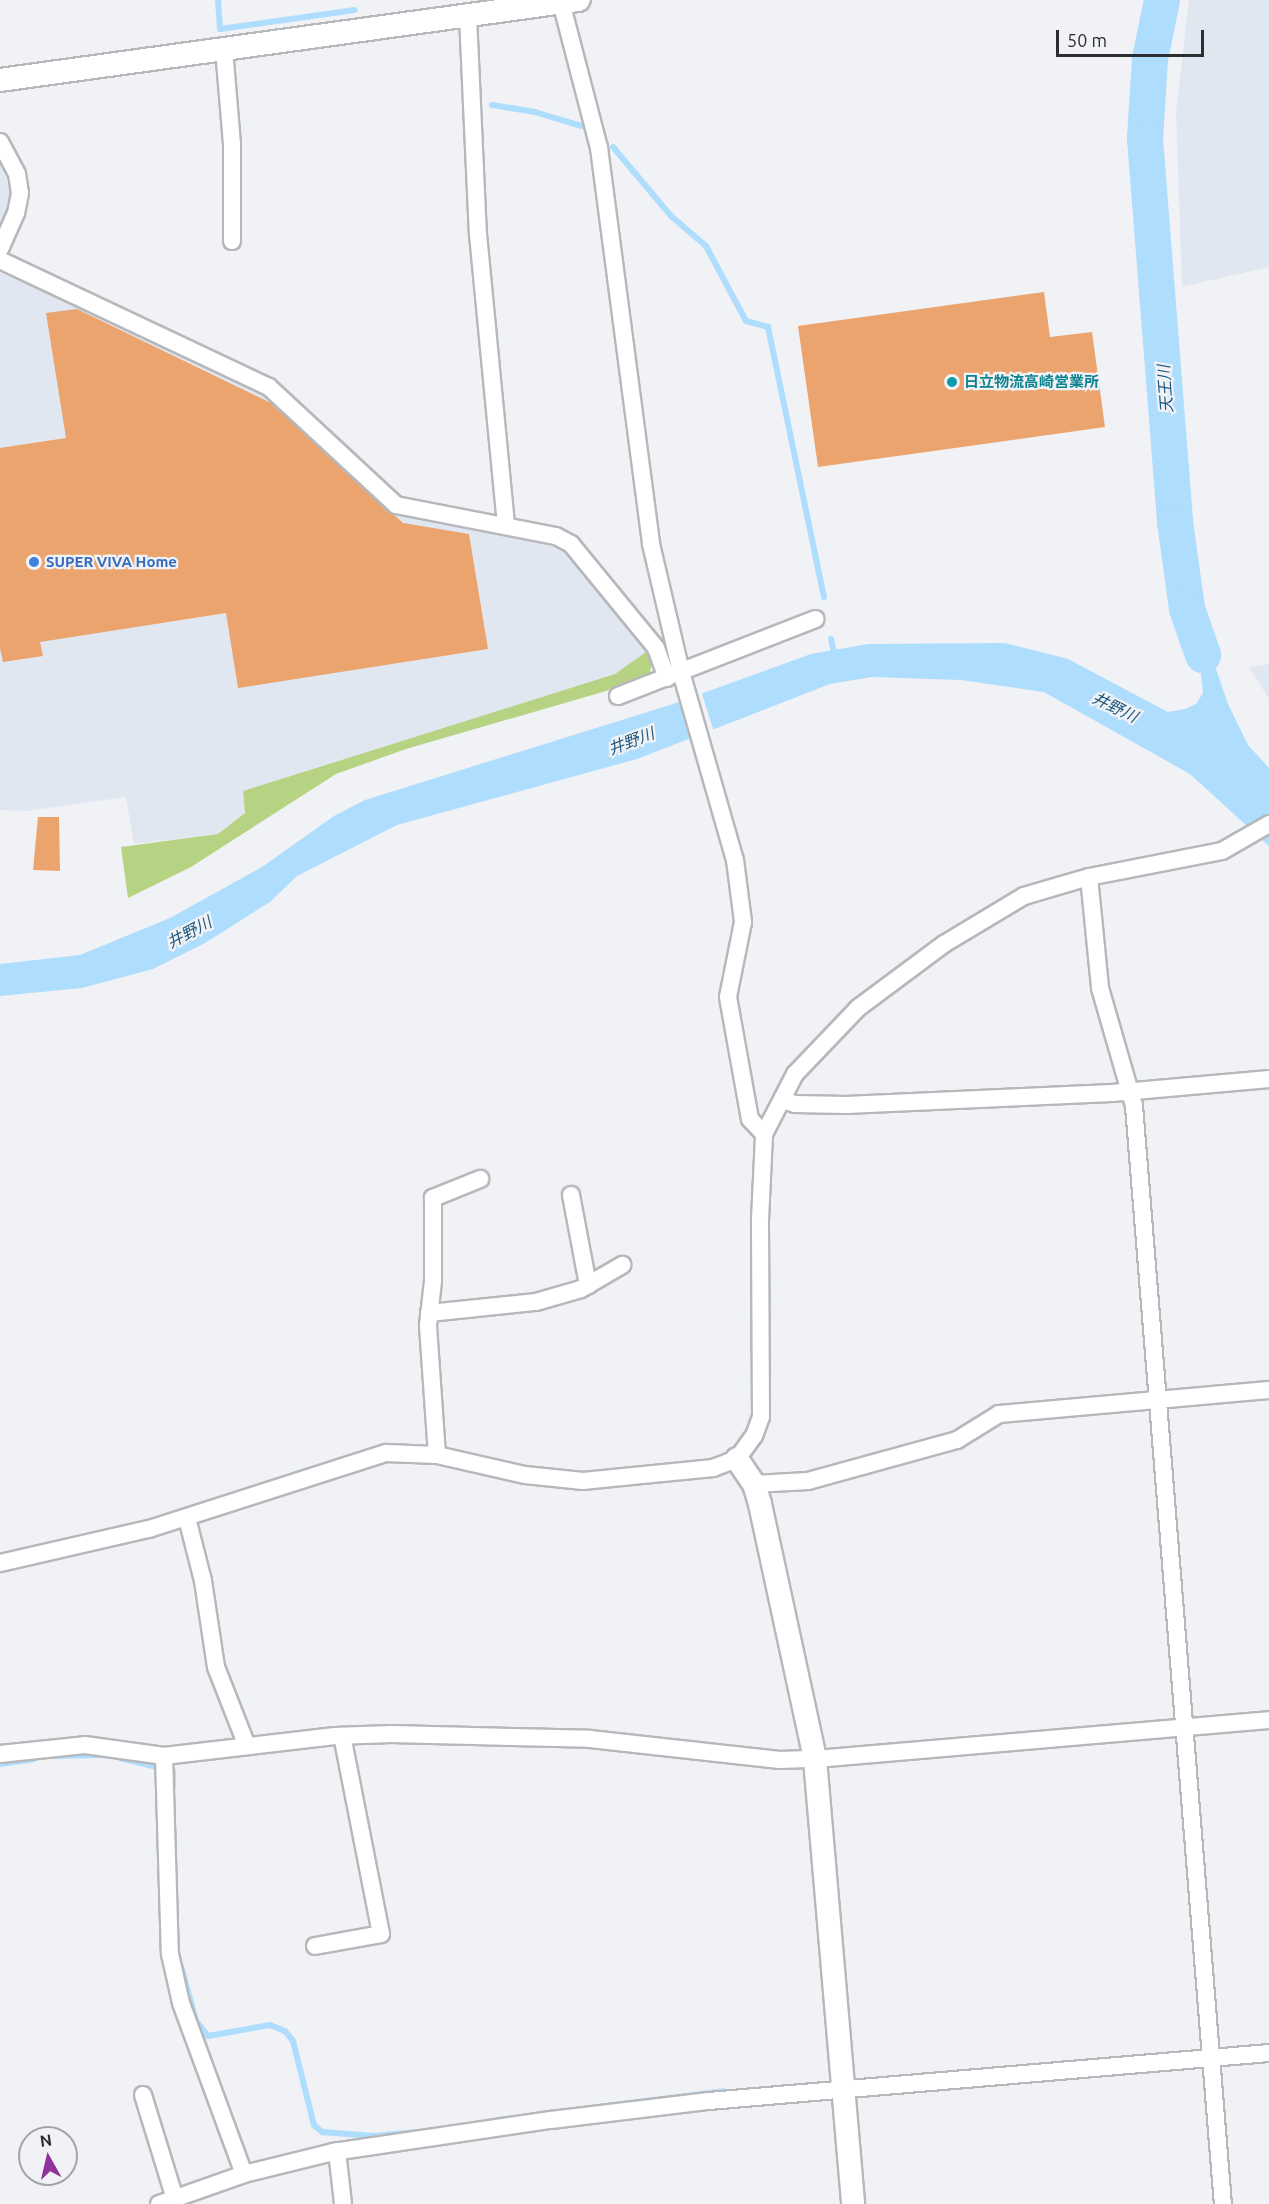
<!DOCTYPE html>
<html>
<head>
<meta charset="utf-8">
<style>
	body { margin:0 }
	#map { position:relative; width:1269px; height:2204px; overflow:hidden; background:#f0f2f5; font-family:Ubuntu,"Noto Sans JP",sans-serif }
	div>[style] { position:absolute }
	.built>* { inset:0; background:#e1e7f1 }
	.green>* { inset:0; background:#b6d384 }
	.water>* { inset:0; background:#afddfe }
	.pier>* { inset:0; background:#f0f2f5 }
	.stream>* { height:6px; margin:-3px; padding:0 3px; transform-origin:3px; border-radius:3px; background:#afddfe }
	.river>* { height:36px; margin:-18px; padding:0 18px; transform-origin:18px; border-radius:18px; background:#afddfe }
	.building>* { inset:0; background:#eba46e }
	.roads { filter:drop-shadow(2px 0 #b6b8bb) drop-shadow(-2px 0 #b6b8bb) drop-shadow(0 2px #b6b8bb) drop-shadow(0 -2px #b6b8bb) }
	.street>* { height:16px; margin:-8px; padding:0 8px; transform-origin:8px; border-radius:8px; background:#fff }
	.secondary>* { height:22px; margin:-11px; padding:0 11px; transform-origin:11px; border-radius:11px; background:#fff }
	.dots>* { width:16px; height:16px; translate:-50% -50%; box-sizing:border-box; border:3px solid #f0f2f5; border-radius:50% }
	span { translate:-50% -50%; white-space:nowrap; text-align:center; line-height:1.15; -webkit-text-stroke:4.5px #f0f2f5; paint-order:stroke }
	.culture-label { font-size:15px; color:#0d838f; font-weight:700 }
	.left { translate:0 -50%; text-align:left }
	.shop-label { font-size:15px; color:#366cbe; font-weight:700 }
	.water-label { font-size:16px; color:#1e587c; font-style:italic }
	.north { position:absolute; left:18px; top:2126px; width:60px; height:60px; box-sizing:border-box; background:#f0f2f5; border:2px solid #a2a4a6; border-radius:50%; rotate:352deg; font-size:16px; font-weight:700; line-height:24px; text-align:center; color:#2d2e2f }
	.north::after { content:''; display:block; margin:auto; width:21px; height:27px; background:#8f329c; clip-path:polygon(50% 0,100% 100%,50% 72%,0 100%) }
	.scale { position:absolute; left:1056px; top:30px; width:148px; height:27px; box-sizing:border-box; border:3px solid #2d2e2f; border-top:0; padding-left:8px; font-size:18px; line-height:21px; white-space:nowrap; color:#2d2e2f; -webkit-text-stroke:4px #f0f2f5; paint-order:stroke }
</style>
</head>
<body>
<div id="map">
	<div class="built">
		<i style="clip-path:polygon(1189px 0,1269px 0,1269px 267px,1182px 287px,1176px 112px)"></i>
		<i style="clip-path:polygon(0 165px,10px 189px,10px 205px,0 229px)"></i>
		<i style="clip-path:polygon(0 273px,67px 300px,268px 397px,398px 514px,549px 545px,566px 553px,646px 652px,616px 674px,243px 791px,245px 813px,218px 834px,134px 844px,126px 797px,27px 811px,0 810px)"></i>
		<i style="clip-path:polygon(1269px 664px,1269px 699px,1249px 667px)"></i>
	</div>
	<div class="green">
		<i style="clip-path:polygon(646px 652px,652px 663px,650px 673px,606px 691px,406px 749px,336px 774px,191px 867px,128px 898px,121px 847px,218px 834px,245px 813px,243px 791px,615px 674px)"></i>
	</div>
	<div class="water">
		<i style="clip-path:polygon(1187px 609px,1200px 623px,1228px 704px,1248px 745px,1269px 768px,1269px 846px,1190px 774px,1044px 692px,961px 680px,872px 677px,830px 684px,637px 759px,397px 825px,297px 876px,270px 902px,205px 943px,153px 969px,82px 988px,0 996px,0 964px,80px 955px,170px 918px,262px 867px,334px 816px,365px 800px,673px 704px,811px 654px,868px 644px,1005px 643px,1068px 659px,1168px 712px,1185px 709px,1196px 704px,1203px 693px,1200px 664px,1184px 621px)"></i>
	</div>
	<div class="pier">
		<i style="clip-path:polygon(701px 691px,714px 732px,694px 740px,681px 698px)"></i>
	</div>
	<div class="stream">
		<i style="left:218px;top:0;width:29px;rotate:86deg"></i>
		<i style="left:220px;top:29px;width:136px;rotate:-8deg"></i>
		<i style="left:492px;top:105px;width:44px;rotate:9.2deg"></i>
		<i style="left:535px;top:112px;width:48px;rotate:16.9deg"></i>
		<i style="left:613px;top:147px;width:90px;rotate:50deg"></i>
		<i style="left:671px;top:216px;width:46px;rotate:40.6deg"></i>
		<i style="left:706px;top:246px;width:85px;rotate:61.9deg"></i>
		<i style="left:746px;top:321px;width:23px;rotate:15deg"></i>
		<i style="left:768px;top:327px;width:276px;rotate:78.3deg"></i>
		<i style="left:831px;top:639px;width:17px;rotate:77deg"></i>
		<i style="left:57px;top:1756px;width:41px;rotate:-1.4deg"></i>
		<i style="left:120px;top:1758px;width:36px;rotate:14deg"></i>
		<i style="left:0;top:1764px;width:34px;rotate:-8deg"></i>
		<i style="left:173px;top:1786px;width:15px;rotate:-90deg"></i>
		<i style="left:181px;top:1966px;width:57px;rotate:74.7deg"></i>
		<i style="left:196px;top:2021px;width:19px;rotate:51deg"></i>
		<i style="left:208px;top:2036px;width:63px;rotate:-10.1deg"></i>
		<i style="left:270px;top:2025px;width:16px;rotate:22deg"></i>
		<i style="left:285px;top:2031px;width:13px;rotate:51deg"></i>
		<i style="left:293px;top:2041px;width:87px;rotate:76deg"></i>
		<i style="left:314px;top:2125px;width:11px;rotate:41deg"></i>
		<i style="left:322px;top:2132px;width:52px;rotate:4.4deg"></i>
		<i style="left:374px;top:2136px;width:43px;rotate:-5.3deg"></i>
		<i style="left:498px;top:2120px;width:227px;rotate:-7.3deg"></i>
	</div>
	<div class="river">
		<i style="left:1162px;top:0;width:60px;rotate:101.5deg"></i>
		<i style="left:1150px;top:59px;width:80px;rotate:93.6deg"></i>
		<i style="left:1145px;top:139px;width:384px;rotate:85.5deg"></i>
		<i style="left:1175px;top:522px;width:88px;rotate:82.1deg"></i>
		<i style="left:1187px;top:609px;width:49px;rotate:70.8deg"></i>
	</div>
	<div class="building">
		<i style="clip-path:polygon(1044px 292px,1050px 337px,1092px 332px,1105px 427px,818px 467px,798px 326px)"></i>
		<i style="clip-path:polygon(77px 309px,271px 403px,403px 523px,469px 534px,488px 649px,238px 688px,226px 613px,40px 642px,43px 656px,3px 662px,0 648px,0 448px,66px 438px,46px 313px)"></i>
		<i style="clip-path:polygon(38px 817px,59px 817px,60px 871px,33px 870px)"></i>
	</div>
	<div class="roads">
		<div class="street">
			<i style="left:561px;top:2px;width:151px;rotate:75.4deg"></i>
			<i style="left:599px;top:148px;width:399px;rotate:82.5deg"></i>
			<i style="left:651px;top:544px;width:131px;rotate:76.8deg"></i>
			<i style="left:681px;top:672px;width:196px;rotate:74deg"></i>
			<i style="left:735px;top:860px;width:63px;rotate:82.6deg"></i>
			<i style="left:743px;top:922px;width:76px;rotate:101.3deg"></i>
			<i style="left:728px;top:997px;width:124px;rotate:79.8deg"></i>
			<i style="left:750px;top:1119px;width:21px;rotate:47deg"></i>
			<i style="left:468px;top:16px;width:218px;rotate:87.4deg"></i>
			<i style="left:478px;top:234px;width:293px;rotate:84.5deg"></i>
			<i style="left:224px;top:49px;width:95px;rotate:85.2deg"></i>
			<i style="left:232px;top:144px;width:97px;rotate:90deg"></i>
			<i style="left:0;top:142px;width:36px;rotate:62deg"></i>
			<i style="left:17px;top:174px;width:19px;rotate:81deg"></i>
			<i style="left:20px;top:193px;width:20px;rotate:101deg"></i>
			<i style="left:16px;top:213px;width:39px;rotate:114deg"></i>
			<i style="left:0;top:260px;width:297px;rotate:25.3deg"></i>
			<i style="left:269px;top:387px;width:173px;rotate:42.9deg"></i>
			<i style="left:396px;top:505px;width:163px;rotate:11deg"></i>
			<i style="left:556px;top:536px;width:17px;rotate:28deg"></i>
			<i style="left:571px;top:544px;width:134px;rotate:50.7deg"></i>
			<i style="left:656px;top:648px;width:32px;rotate:70deg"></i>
			<i style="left:618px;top:696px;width:212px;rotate:-21.3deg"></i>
			<i style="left:1089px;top:877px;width:112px;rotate:84.3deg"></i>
			<i style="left:1100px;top:988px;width:123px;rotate:73.9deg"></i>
			<i style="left:1134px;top:1106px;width:1102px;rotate:85.37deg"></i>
			<i style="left:783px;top:1100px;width:13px;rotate:18deg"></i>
			<i style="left:795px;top:1104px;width:51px;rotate:1.1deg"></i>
			<i style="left:846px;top:1105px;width:266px;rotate:-2.6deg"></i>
			<i style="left:1112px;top:1093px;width:158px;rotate:-5.1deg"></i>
			<i style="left:571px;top:1195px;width:92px;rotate:79.3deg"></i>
			<i style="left:429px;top:1313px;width:108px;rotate:-5.9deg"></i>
			<i style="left:536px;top:1302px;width:47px;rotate:-16.1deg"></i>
			<i style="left:581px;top:1289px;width:48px;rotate:-30.3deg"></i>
			<i style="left:437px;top:1455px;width:130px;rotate:-94deg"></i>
			<i style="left:428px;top:1325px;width:44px;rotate:-83.5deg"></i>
			<i style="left:433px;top:1281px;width:83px;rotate:-90deg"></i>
			<i style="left:433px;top:1198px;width:51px;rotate:-22deg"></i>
			<i style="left:754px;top:1484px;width:54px;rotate:-3.2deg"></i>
			<i style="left:808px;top:1481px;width:155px;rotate:-15.4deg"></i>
			<i style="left:957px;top:1440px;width:49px;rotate:-31.8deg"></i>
			<i style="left:999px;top:1414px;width:271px;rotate:-5.1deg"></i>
			<i style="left:187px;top:1518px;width:65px;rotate:75.7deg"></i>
			<i style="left:203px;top:1581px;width:87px;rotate:81.4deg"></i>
			<i style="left:216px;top:1667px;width:85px;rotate:68.6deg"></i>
			<i style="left:0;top:1563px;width:153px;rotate:-12.9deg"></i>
			<i style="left:149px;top:1529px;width:249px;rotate:-17.8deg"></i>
			<i style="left:386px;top:1453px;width:51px;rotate:2.2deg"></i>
			<i style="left:437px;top:1455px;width:90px;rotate:12.8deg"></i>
			<i style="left:525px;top:1475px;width:58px;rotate:5.9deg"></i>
			<i style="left:583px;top:1481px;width:131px;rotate:-5.7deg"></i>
			<i style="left:713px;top:1468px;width:26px;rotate:-21deg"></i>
			<i style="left:737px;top:1459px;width:29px;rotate:-54deg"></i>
			<i style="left:754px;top:1436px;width:20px;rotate:-70deg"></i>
			<i style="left:761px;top:1417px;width:197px;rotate:-90.3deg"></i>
			<i style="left:760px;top:1220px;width:86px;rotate:-87.3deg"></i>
			<i style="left:764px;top:1134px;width:68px;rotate:-62.7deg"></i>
			<i style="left:795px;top:1074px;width:91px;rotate:-46.3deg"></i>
			<i style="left:858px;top:1008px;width:107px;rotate:-36.7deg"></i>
			<i style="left:944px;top:944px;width:93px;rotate:-31deg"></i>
			<i style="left:1024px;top:896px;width:68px;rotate:-16.3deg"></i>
			<i style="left:1089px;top:877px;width:136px;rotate:-11.1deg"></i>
			<i style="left:1222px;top:851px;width:54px;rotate:-29.9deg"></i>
			<i style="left:0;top:1754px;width:85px;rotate:-6deg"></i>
			<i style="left:85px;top:1745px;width:80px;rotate:7.9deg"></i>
			<i style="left:164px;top:1756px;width:172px;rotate:-6.7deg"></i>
			<i style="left:335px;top:1736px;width:56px;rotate:-2deg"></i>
			<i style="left:391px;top:1734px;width:199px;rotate:1.4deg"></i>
			<i style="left:590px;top:1739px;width:191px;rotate:6.3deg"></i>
			<i style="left:780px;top:1760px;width:35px;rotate:-2deg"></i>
			<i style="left:815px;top:1759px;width:456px;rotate:-4.9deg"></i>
			<i style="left:164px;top:1756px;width:198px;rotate:88.3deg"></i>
			<i style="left:170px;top:1954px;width:50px;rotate:77.3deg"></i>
			<i style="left:181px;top:2003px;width:182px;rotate:69.8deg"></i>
			<i style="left:315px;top:1946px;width:67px;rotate:-10.3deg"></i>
			<i style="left:381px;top:1934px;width:202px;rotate:-101.1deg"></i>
			<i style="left:143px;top:2095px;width:109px;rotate:72.9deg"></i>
			<i style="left:337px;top:2151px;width:53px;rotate:83.5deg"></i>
			<i style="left:159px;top:2204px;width:90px;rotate:-19.4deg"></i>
			<i style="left:244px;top:2174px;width:92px;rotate:-13.9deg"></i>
			<i style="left:333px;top:2152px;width:220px;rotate:-8.4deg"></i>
			<i style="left:551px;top:2120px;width:159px;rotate:-6.9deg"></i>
			<i style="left:709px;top:2101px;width:562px;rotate:-4.9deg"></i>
		</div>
		<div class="secondary">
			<i style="left:0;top:80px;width:584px;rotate:-7.88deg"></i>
			<i style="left:737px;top:1459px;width:30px;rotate:56deg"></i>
			<i style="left:754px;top:1484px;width:21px;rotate:73deg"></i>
			<i style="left:760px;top:1504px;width:261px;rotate:77.8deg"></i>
			<i style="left:815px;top:1759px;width:447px;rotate:85.1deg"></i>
		</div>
	</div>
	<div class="dots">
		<i style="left:952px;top:382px;background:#0f9aa8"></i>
		<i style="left:34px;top:562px;background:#3f7fe0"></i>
	</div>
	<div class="culture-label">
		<span class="left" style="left:964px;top:382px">日立物流高崎営業所</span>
	</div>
	<div class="shop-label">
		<span class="left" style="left:46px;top:562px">SUPER VIVA Home</span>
	</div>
	<div class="water-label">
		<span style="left:1165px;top:389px;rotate:-94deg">天王川</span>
		<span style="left:1115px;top:707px;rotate:26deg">井野川</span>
		<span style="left:631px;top:741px;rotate:-21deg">井野川</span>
		<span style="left:189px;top:932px;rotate:-28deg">井野川</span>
	</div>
	<div class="north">N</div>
	<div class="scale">50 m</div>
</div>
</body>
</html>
